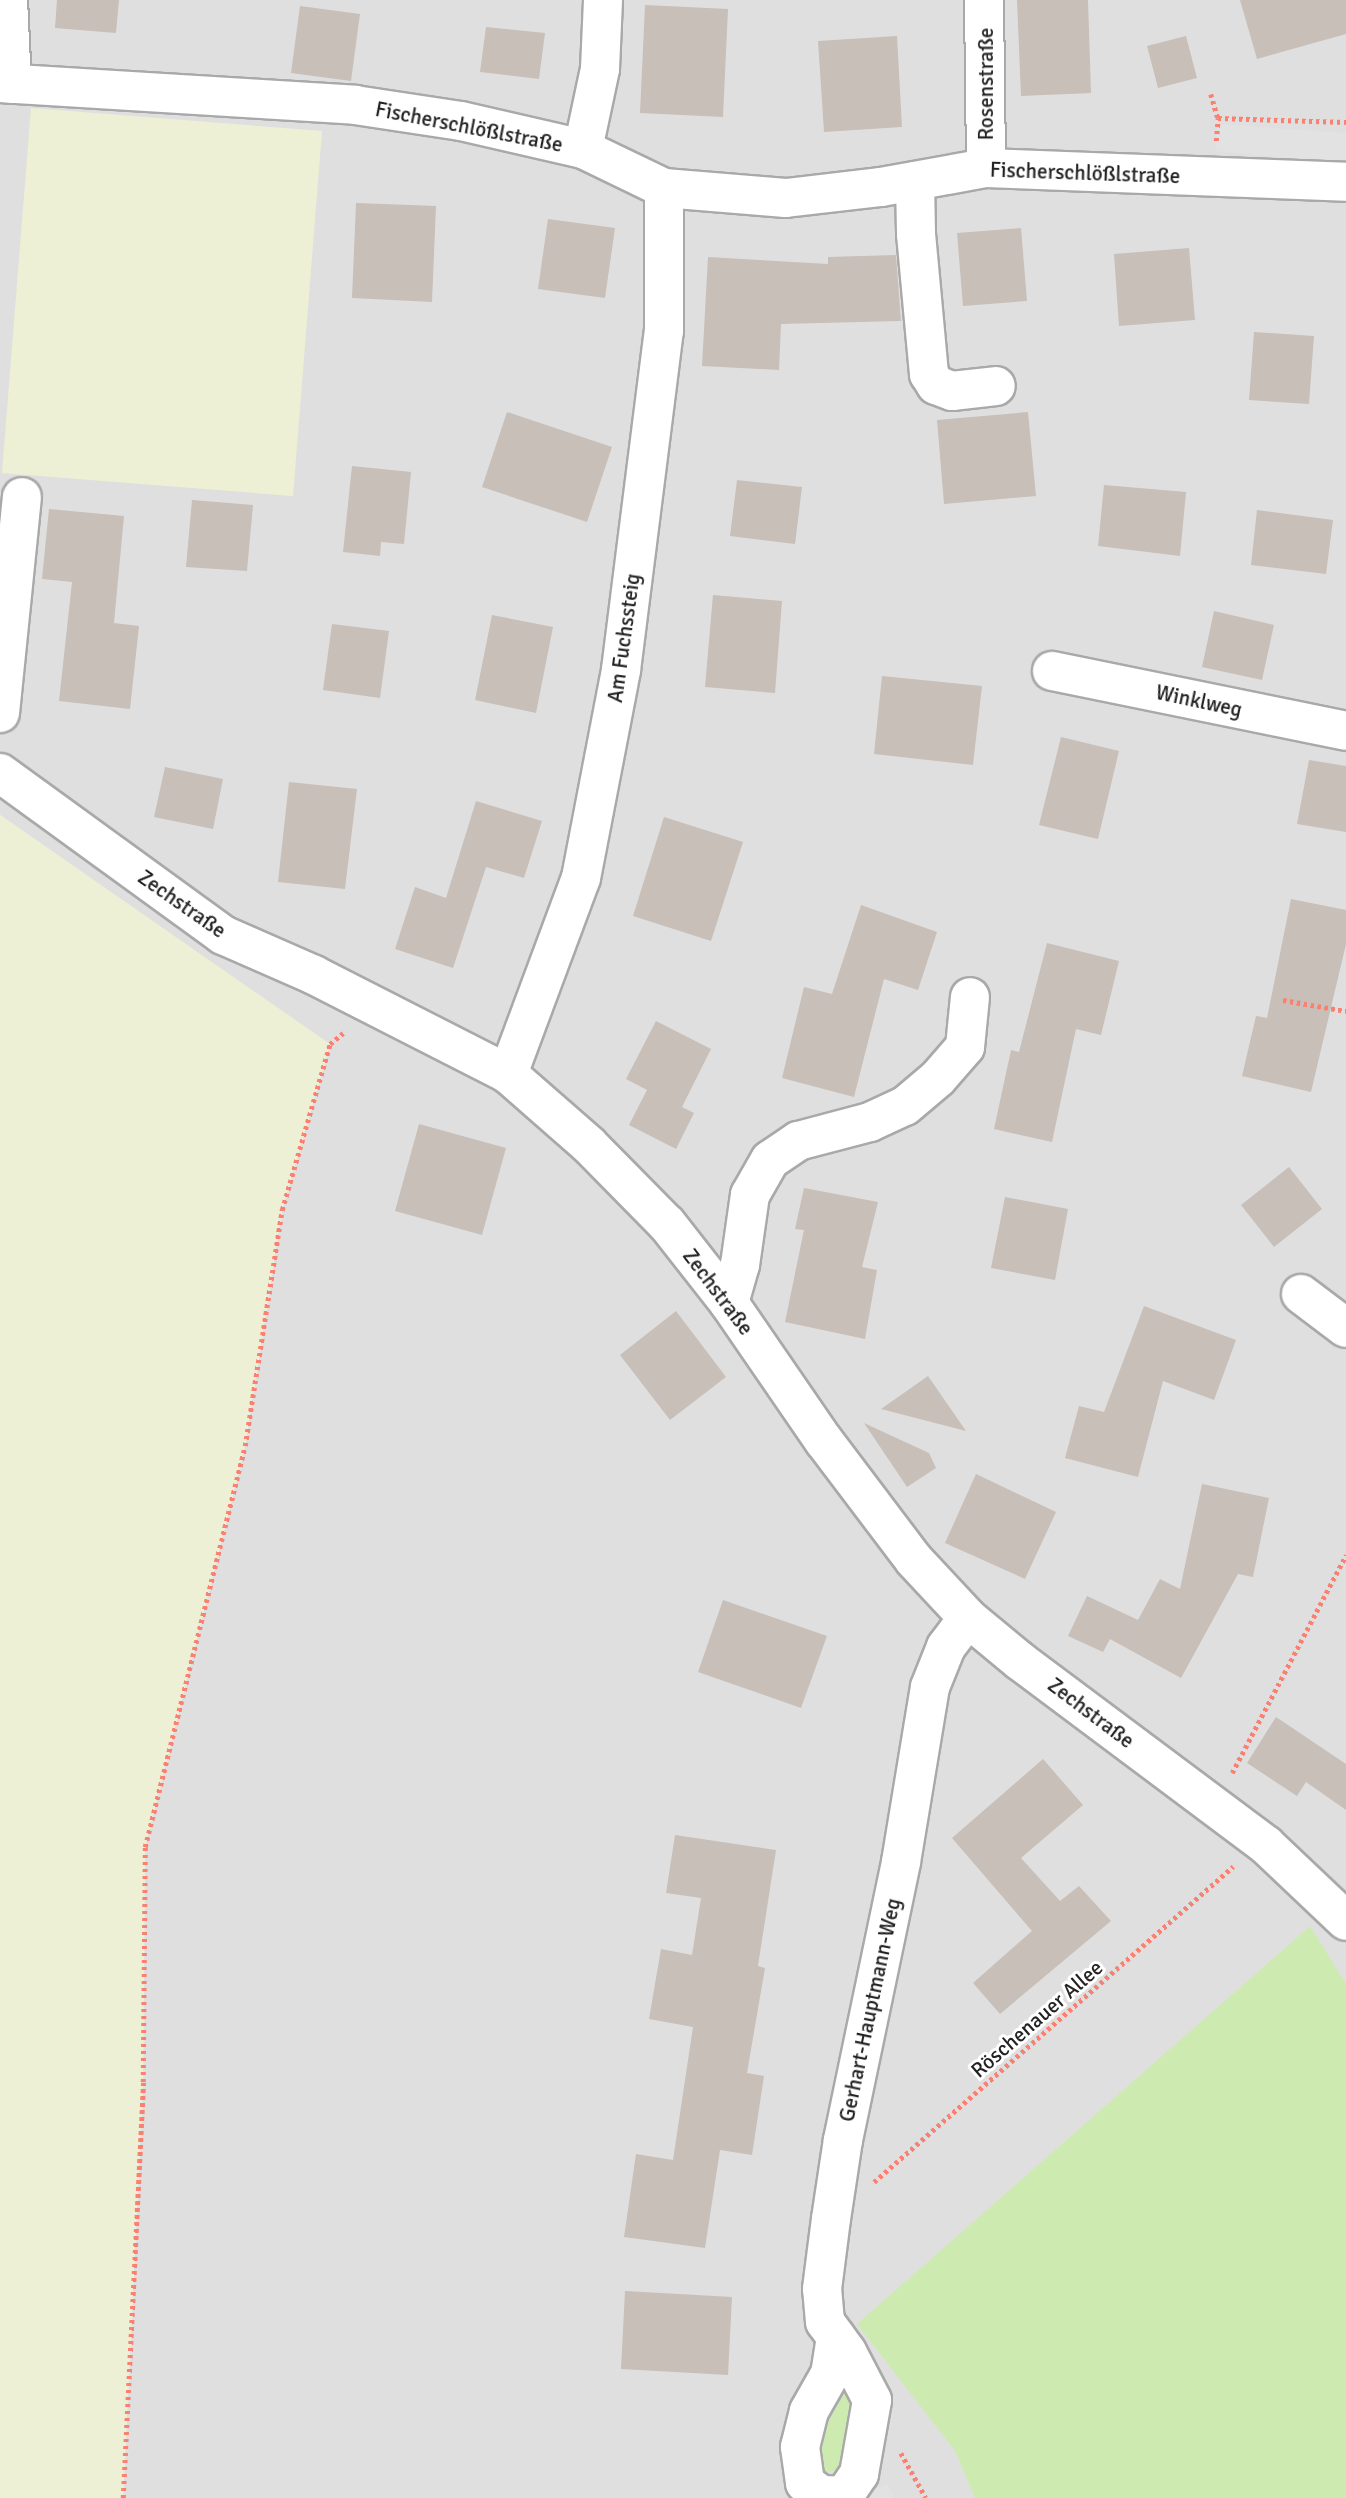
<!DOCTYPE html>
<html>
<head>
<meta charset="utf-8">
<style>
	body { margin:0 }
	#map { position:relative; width:1346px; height:2498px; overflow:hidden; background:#f2efe9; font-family:Signika,sans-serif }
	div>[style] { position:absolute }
	.residential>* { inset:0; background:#e0dfdf }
	.farmland>* { inset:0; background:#eef0d5 }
	.grass>* { inset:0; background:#cdebb0 }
	.parking>* { inset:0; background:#e2e2e2 }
	.building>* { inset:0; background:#c7bfb8 }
	.path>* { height:4.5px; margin-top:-2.25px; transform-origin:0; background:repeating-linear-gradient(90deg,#fa8072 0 3.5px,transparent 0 7px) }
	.roads { filter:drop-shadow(2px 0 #a9a9a9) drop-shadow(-2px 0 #a9a9a9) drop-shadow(0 2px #a9a9a9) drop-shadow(0 -2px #a9a9a9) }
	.minor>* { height:38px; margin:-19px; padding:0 19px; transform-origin:19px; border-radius:19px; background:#fff }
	span { translate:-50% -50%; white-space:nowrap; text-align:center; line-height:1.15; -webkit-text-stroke:6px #fff; paint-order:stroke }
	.street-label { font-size:21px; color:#222 }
</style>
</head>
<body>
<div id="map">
	<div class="residential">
		<i style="clip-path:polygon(0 0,1346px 0,1346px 2498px,123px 2498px,143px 2082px,145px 1847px,245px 1446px,282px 1210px,330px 1045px,0 815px)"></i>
	</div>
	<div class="farmland">
		<i style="clip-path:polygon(31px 108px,322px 131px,293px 496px,2px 473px)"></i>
		<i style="clip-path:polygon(0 815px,330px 1044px,282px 1210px,245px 1446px,145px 1847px,143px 2082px,123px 2498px,0 2498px)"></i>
	</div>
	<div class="grass">
		<i style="clip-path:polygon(1310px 1926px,1346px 1984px,1346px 2498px,975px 2498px,955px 2451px,857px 2324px)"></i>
		<i style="clip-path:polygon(844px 2387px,856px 2402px,841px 2461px,836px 2471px,819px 2473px,824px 2433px)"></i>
	</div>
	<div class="parking">
		<i style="clip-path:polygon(1218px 124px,1346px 133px,1346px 164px,1215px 151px)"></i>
		<i style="clip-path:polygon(888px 2484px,894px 2498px,849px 2498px)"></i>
	</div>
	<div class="building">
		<i style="clip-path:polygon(57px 0,119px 0,116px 33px,55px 28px)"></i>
		<i style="clip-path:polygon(1017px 0,1088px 0,1091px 93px,1021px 96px)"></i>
		<i style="clip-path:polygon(1240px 0,1346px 0,1346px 34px,1257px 59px)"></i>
		<i style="clip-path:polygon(645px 5px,728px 9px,723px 117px,640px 113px)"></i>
		<i style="clip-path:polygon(300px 6px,360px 14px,351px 81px,291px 73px)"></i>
		<i style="clip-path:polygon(486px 27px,545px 33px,539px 79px,480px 72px)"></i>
		<i style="clip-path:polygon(897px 36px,902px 127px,824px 132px,818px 41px)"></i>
		<i style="clip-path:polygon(1186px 36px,1197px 78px,1158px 88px,1147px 46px)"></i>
		<i style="clip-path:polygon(356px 203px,436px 206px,432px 302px,352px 298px)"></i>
		<i style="clip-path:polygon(548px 219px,615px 228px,605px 298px,538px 289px)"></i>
		<i style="clip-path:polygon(1021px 228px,1027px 301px,963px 306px,957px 233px)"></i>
		<i style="clip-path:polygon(1189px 248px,1195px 320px,1119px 326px,1114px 254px)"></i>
		<i style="clip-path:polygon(896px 255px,901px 321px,781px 324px,779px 370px,702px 366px,708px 257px,828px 264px,828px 257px)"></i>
		<i style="clip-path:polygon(1254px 332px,1314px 336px,1309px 404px,1249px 400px)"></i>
		<i style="clip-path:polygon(507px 412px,612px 447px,587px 522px,482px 487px)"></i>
		<i style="clip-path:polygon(1028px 412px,1036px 496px,944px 504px,937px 420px)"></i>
		<i style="clip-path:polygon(352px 466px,411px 472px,404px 544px,381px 542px,380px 556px,343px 552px)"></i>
		<i style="clip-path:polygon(737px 480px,802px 487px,795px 544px,730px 536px)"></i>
		<i style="clip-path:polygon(1104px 485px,1186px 492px,1180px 556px,1098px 546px)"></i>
		<i style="clip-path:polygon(192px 500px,253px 505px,247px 571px,186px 567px)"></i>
		<i style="clip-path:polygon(49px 509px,124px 516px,114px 623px,139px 626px,130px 709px,59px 701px,72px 582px,42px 579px)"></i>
		<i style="clip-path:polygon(1257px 510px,1333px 520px,1326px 574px,1251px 565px)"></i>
		<i style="clip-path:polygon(713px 595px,782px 601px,775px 693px,705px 687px)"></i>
		<i style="clip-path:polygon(1214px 611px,1274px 625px,1262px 680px,1202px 667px)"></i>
		<i style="clip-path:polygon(492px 615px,553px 627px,536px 713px,475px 700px)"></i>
		<i style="clip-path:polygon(332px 624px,389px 631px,380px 698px,323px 690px)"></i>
		<i style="clip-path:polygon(882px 676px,982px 686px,973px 765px,874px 754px)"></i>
		<i style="clip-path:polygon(1061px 737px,1119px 751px,1098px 839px,1039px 825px)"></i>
		<i style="clip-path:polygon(1309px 760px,1346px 766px,1346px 832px,1297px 824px)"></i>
		<i style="clip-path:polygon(165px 767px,223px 779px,213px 829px,154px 817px)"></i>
		<i style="clip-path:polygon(289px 782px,357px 789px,345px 889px,278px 882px)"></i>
		<i style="clip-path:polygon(476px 801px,542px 821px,524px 878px,486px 867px,453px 968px,395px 949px,415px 887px,446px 898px)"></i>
		<i style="clip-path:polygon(664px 817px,743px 842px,711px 941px,633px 916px)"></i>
		<i style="clip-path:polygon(1291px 899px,1346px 910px,1346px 944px,1311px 1092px,1242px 1076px,1256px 1016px,1267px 1018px)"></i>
		<i style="clip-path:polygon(861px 905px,937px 932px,918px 990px,884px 979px,854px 1097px,782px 1078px,804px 987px,832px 994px)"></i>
		<i style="clip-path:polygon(1047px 943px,1119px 961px,1101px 1035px,1076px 1029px,1052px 1142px,994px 1129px,1011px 1050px,1019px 1052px)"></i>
		<i style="clip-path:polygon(656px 1021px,711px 1049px,682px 1107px,694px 1113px,676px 1149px,629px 1125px,647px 1090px,626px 1079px)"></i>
		<i style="clip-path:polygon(419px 1124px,506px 1148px,482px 1235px,395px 1211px)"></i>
		<i style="clip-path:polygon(1289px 1167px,1322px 1209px,1274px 1247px,1241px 1205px)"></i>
		<i style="clip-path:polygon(804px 1188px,878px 1202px,862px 1267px,877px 1270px,865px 1339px,785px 1322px,804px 1230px,795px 1229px)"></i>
		<i style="clip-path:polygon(1005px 1197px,1068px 1209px,1055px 1280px,991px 1268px)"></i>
		<i style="clip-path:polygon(1144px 1306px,1236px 1340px,1214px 1400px,1163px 1381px,1138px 1477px,1065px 1458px,1079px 1406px,1104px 1412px)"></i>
		<i style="clip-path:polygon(676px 1311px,726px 1377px,670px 1420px,620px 1355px)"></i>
		<i style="clip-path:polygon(928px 1376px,966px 1431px,881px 1409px)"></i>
		<i style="clip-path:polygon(864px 1423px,929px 1453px,936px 1468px,907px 1487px)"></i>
		<i style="clip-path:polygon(976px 1474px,1056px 1512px,1025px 1579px,945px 1543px)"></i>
		<i style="clip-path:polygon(1202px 1484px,1269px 1498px,1253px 1577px,1238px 1574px,1181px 1678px,1110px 1639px,1103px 1652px,1068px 1636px,1087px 1596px,1138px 1620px,1160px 1579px,1180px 1589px)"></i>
		<i style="clip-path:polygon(723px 1600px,827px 1636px,801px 1708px,698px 1672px)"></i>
		<i style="clip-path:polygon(1276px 1717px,1346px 1764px,1346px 1810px,1306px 1782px,1297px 1796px,1247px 1763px)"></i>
		<i style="clip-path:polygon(1043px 1759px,1083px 1805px,1021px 1858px,1060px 1901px,1079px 1886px,1111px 1921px,1000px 2014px,973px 1983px,1032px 1931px,952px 1838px)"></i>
		<i style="clip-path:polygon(675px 1835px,776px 1850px,758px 1966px,765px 1968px,747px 2073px,764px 2076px,752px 2155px,720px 2150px,705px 2248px,624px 2237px,636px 2154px,673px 2160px,693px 2027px,649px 2019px,661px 1949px,692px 1955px,701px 1898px,666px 1893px)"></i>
		<i style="clip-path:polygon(625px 2291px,732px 2297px,728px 2375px,621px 2369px)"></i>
	</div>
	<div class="path">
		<i style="left:1211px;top:94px;width:25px;rotate:74deg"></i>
		<i style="left:1216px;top:141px;width:23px;rotate:-85deg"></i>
		<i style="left:1218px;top:118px;width:128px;rotate:1.8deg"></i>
		<i style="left:1283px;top:1000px;width:64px;rotate:9.9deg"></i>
		<i style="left:1232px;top:1773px;width:246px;rotate:-62.4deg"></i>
		<i style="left:874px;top:2182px;width:478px;rotate:-41.3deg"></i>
		<i style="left:901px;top:2453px;width:51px;rotate:60.9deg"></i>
		<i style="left:123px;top:2498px;width:416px;rotate:-87.2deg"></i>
		<i style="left:143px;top:2082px;width:235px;rotate:-89.5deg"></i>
		<i style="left:145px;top:1847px;width:413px;rotate:-76deg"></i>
		<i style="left:245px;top:1446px;width:239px;rotate:-81.1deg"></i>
		<i style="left:282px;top:1210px;width:173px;rotate:-73.9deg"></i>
		<i style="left:330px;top:1044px;width:17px;rotate:-40deg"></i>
	</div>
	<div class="roads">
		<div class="minor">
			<i style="left:8px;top:0;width:84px;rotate:87.3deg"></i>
			<i style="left:984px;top:0;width:168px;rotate:89.3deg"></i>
			<i style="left:0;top:83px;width:356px;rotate:3.5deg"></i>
			<i style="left:355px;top:105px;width:107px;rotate:8.6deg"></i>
			<i style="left:461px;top:121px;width:125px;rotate:12.9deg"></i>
			<i style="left:583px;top:149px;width:90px;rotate:25.7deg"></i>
			<i style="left:664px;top:188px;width:122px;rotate:4.7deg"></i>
			<i style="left:786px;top:198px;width:96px;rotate:-6.6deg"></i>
			<i style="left:881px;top:187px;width:107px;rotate:-10.3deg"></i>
			<i style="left:986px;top:168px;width:360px;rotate:2.2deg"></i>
			<i style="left:583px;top:149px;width:82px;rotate:-78deg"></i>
			<i style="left:600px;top:69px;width:69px;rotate:-87.5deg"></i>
			<i style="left:915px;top:181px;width:53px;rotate:88.9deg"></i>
			<i style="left:916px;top:234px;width:141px;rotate:84.7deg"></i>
			<i style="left:929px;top:374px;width:13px;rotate:58deg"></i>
			<i style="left:936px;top:385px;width:17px;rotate:21deg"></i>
			<i style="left:952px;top:391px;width:44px;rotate:-6.5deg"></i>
			<i style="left:1052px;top:671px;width:300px;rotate:11.5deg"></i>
			<i style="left:0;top:713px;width:217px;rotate:-84.2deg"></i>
			<i style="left:0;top:773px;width:276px;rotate:36deg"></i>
			<i style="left:223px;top:935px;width:99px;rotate:23.7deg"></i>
			<i style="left:314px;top:975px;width:218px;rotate:27deg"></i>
			<i style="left:508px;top:1074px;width:108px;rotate:41.2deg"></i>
			<i style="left:589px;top:1145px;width:111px;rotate:45.4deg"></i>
			<i style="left:667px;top:1224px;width:100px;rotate:51.9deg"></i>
			<i style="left:729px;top:1303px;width:168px;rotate:55.5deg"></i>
			<i style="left:824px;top:1441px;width:149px;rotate:52.9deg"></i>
			<i style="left:914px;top:1560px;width:79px;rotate:47deg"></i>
			<i style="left:968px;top:1618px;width:67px;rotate:39.6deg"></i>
			<i style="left:1020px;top:1661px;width:307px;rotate:36.8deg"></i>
			<i style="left:1266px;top:1845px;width:110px;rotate:43.5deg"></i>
			<i style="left:508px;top:1074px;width:209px;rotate:-69.6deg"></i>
			<i style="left:581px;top:878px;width:212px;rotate:-79.1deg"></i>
			<i style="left:621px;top:670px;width:342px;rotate:-82.8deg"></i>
			<i style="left:664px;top:331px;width:143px;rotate:-90deg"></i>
			<i style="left:1301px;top:1294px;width:56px;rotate:37.1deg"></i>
			<i style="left:729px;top:1303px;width:40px;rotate:-74deg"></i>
			<i style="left:740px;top:1265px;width:71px;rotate:-81.9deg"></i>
			<i style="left:750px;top:1195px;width:40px;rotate:-60.3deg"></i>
			<i style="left:770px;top:1160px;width:34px;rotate:-34deg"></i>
			<i style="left:798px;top:1141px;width:74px;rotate:-14.8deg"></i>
			<i style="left:870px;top:1122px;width:38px;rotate:-25deg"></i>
			<i style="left:905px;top:1106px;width:43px;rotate:-40.3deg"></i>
			<i style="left:938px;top:1078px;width:41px;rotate:-48.9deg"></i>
			<i style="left:965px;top:1047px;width:50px;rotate:-84.3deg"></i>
			<i style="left:836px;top:2337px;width:37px;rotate:99deg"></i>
			<i style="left:830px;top:2374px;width:43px;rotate:119.6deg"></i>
			<i style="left:809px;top:2411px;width:37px;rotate:104deg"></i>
			<i style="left:800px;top:2447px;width:36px;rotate:82deg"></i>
			<i style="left:805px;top:2483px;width:20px;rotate:37deg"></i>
			<i style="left:821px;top:2495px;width:23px;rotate:2deg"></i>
			<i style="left:844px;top:2496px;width:27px;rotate:-56deg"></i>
			<i style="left:859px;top:2474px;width:75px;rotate:-80deg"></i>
			<i style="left:872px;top:2400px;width:54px;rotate:-117.5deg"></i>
			<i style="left:847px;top:2352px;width:37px;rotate:-126deg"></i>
			<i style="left:825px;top:2322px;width:33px;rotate:-95deg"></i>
			<i style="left:822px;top:2289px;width:71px;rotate:-82.7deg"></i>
			<i style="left:831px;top:2219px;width:80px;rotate:-81.4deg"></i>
			<i style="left:843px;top:2140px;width:284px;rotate:-78.2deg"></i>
			<i style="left:901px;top:1862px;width:177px;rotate:-80.6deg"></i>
			<i style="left:930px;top:1687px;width:43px;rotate:-68.2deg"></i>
			<i style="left:946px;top:1647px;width:36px;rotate:-53deg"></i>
		</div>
	</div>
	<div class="street-label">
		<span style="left:986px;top:84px;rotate:-90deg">Rosenstraße</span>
		<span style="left:469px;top:127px;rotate:11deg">Fischerschlößlstraße</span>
		<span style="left:1085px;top:173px;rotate:2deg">Fischerschlößlstraße</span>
		<span style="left:624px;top:638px;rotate:-82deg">Am Fuchssteig</span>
		<span style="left:1199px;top:701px;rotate:12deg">Winklweg</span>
		<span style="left:182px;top:904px;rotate:35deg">Zechstraße</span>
		<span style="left:718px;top:1292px;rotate:53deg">Zechstraße</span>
		<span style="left:1091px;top:1713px;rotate:37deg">Zechstraße</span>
		<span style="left:870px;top:2010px;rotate:-78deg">Gerhart-Hauptmann-Weg</span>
		<span style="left:1037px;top:2019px;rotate:-41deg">Röschenauer Allee</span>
	</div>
</div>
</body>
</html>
